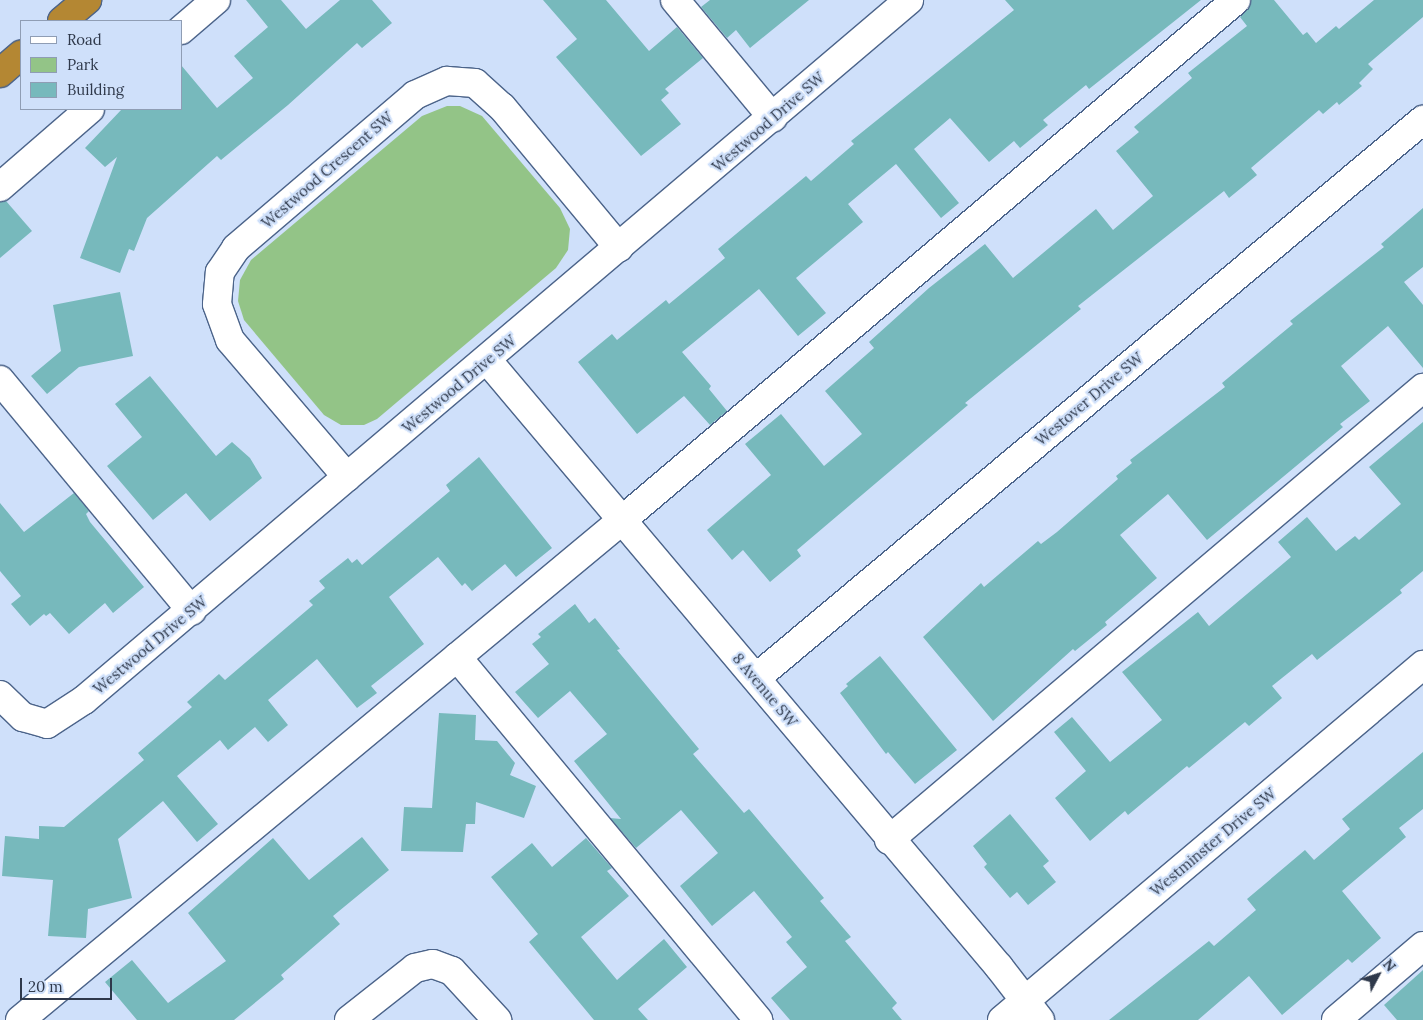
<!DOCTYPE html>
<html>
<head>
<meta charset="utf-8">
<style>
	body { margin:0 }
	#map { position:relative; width:1423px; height:1020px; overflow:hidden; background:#cfe0fa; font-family:Lora,serif }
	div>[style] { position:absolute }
	.green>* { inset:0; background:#93c487 }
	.building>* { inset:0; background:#77b9bc }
	.roads { filter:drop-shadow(1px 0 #4c648a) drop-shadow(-1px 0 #4c648a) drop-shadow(0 1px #4c648a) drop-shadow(0 -1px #4c648a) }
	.minor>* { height:28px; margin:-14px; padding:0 14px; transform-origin:14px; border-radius:14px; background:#fff }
	.highway>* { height:28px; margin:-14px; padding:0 14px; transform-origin:14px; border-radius:14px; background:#b48733 }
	span { translate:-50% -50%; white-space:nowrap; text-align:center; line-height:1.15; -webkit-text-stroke:4.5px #cfe0fa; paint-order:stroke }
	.street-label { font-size:15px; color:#2f394b }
	.legend { position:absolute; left:20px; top:20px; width:162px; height:90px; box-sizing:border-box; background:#cfe0fa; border:1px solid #8f9db4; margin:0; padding:6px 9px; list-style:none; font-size:15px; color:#2f394b }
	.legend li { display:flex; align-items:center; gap:10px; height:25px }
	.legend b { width:25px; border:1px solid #8f9db4 }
	.north { position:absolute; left:1353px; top:950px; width:50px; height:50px; -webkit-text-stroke:4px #cfe0fa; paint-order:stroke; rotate:50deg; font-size:14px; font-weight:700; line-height:20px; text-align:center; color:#2f394b }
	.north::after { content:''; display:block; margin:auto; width:18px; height:22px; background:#2f394b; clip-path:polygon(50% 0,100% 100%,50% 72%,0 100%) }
	.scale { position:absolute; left:20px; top:978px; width:92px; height:22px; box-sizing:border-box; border:2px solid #2f394b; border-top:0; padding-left:6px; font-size:15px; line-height:18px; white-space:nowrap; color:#2f394b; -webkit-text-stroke:4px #cfe0fa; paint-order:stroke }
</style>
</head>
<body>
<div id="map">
	<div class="green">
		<i style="clip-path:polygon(447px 106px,460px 106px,482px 116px,560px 208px,570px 229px,568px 250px,556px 268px,377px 419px,364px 425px,341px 425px,324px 415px,244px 320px,238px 301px,240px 280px,251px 260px,422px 116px)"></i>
	</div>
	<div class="building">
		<i style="clip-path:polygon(246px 0,281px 0,306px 29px,340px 0,372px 0,392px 23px,362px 48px,357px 43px,288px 105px,221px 160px,217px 156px,147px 218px,134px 251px,129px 249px,120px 273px,80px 258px,117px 157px,105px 167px,85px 148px,122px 109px,181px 109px,181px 65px,217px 108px,253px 78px,234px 56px,268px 27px)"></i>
		<i style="clip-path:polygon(543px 0,606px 0,649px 51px,677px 27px,703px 58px,665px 89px,669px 93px,661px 100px,681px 124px,641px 156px,556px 57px,577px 39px)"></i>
		<i style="clip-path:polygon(710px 0,809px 0,750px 48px,736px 30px,727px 38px,701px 7px)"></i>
		<i style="clip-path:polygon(1005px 0,1201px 0,1089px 89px,1086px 85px,1043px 120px,1048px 125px,1020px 148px,1014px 141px,989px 162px,950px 118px,914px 149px,959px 203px,941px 218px,896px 164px,848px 204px,863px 222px,796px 278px,826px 313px,798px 336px,759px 289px,682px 352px,711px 386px,709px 389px,727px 411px,710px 425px,684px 396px,637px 434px,578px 362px,612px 334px,617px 340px,666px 300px,669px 304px,725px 258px,718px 249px,806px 176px,811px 181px,854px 144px,851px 141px,1014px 10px)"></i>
		<i style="clip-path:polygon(1251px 0,1274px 0,1303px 35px,1307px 32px,1316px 43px,1336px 26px,1339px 29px,1374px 0,1423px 0,1423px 17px,1368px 64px,1373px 69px,1359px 83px,1362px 86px,1339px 105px,1337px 102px,1323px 114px,1319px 110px,1251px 168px,1257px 175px,1229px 198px,1224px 191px,1078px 306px,1081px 309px,965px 403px,968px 405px,797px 550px,801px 556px,770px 582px,743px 550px,732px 560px,707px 530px,771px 475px,745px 444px,781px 414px,824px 466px,862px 434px,825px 391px,874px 348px,869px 342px,929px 288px,985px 244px,1013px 278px,1096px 209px,1113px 230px,1153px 196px,1116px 151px,1139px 132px,1134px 127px,1192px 78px,1188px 73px,1247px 26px,1240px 17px,1250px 6px)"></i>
		<i style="clip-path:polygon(6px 201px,32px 231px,0 258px,0 202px)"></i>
		<i style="clip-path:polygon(1423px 208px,1423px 267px,1404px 282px,1423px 305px,1423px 368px,1388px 326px,1341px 366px,1370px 401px,1340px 424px,1343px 427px,1207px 540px,1168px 494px,1120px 535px,1157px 578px,1105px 622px,1107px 625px,1075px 651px,1073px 649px,993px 721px,923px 637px,981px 583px,984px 587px,1038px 541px,1041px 544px,1057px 532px,1118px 479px,1116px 476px,1132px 463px,1130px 460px,1225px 387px,1222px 383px,1293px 324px,1290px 321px,1384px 247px,1381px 244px)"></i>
		<i style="clip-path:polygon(120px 292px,133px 356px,79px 367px,47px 394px,31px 376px,61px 351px,53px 305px)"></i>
		<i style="clip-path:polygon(150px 376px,216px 456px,232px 442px,250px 458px,262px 478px,210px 521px,186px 493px,153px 520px,107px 466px,142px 437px,115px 404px)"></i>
		<i style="clip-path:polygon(1423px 422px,1423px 571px,1400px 590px,1402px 593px,1317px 660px,1312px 654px,1272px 686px,1282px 698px,1249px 726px,1245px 722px,1189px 768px,1187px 766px,1128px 815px,1125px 811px,1090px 841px,1055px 798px,1086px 771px,1054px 732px,1072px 717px,1110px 762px,1162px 720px,1122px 672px,1198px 612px,1209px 626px,1291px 557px,1278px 542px,1307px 517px,1336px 551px,1355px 536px,1359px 540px,1401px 504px,1369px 467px)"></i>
		<i style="clip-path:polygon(479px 457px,552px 548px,516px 577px,505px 564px,472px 591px,465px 583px,462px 586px,438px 557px,389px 597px,424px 644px,371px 686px,377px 693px,357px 708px,317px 659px,268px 700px,288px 725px,268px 742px,255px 727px,228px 750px,220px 740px,177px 776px,218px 824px,197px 842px,163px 801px,118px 839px,132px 898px,88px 909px,86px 938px,48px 936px,53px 880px,2px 876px,5px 836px,39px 839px,39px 826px,64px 827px,144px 760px,138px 753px,192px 707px,187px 702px,219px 674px,225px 680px,313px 605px,309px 601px,325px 588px,319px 581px,348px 558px,352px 563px,357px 559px,362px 565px,450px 491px,446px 485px)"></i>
		<i style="clip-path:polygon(74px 493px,89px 511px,86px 514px,90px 522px,144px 587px,113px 613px,105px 603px,69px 634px,50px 613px,46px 616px,44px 614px,30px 626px,11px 604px,21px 596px,0 571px,0 503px,24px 532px)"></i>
		<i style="clip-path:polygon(575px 604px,589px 623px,595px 618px,620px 649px,617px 650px,699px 749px,693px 754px,744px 813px,749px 809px,824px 898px,820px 901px,851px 937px,845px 941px,897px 1003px,892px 1008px,902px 1020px,790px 1020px,771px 998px,807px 967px,786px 942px,792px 937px,754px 891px,712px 926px,680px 886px,718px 853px,681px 810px,636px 848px,610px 818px,621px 819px,574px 761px,607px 734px,570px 691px,538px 718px,515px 692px,549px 664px,532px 644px,541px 637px,538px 634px)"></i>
		<i style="clip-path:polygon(880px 656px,957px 750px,915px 784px,888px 752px,886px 754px,840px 693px,848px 686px,846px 684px)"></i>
		<i style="clip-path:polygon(439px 713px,476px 715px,475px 740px,497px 741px,515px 763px,510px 775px,536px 786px,524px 818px,476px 802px,475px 824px,466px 824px,463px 852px,401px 851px,404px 807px,432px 808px)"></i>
		<i style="clip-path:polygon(1423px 752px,1423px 809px,1399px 828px,1406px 837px,1342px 891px,1381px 938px,1352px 963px,1348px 959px,1282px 1015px,1249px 976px,1198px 1020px,1109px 1020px,1209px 941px,1214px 946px,1256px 910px,1247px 899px,1305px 850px,1314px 860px,1350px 829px,1342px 819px)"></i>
		<i style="clip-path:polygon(1010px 814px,1049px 861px,1043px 866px,1056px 882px,1028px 905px,1017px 892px,1010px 898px,984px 867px,987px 864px,973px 846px)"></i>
		<i style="clip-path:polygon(362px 837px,389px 870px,333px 916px,340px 924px,281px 975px,284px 979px,234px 1020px,137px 1020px,105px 982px,132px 960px,168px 1003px,226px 961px,188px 913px,273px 838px,309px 880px)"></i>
		<i style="clip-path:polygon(586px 838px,612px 868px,607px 871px,629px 896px,581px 937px,617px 980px,664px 939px,687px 967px,638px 1009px,648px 1020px,594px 1020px,529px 942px,538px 934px,491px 877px,532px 843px,552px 867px)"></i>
		<i style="clip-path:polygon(1423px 970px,1423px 1020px,1397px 1020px,1384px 1005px)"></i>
	</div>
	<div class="roads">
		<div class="minor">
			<i style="left:675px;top:0;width:153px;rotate:50.3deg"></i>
			<i style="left:181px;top:30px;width:46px;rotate:-40.6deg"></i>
			<i style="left:0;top:187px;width:119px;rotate:-40.9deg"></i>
			<i style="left:488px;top:361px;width:793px;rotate:49.86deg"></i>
			<i style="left:999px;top:967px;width:67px;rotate:52.3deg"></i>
			<i style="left:0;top:380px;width:300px;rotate:50.3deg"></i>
			<i style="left:347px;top:477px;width:180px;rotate:-130.5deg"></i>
			<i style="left:230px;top:340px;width:38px;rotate:-110deg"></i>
			<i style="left:217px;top:304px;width:32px;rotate:-85deg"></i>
			<i style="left:220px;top:272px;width:29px;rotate:-56deg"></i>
			<i style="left:236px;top:248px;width:235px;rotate:-40.5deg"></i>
			<i style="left:415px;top:95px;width:35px;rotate:-24deg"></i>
			<i style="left:447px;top:81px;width:28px;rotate:4deg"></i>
			<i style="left:475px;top:83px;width:36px;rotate:42deg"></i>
			<i style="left:502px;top:107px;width:183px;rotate:50.3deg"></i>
			<i style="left:457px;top:657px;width:472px;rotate:50.3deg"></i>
			<i style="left:756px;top:678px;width:870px;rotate:-39.92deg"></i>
			<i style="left:0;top:695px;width:32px;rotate:44deg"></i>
			<i style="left:23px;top:717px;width:25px;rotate:16deg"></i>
			<i style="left:47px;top:724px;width:44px;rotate:-33deg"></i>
			<i style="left:84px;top:700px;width:1082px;rotate:-40.31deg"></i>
			<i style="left:889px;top:840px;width:700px;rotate:-40.25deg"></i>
			<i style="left:20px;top:1020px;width:781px;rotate:-39.7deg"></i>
			<i style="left:621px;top:521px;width:806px;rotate:-40.27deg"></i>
			<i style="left:349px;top:1020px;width:84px;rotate:-38.2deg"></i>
			<i style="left:415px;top:968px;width:18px;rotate:-13deg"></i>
			<i style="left:433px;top:964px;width:20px;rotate:20deg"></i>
			<i style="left:452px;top:971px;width:67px;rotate:47.4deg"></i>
			<i style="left:1002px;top:1020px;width:551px;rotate:-40.14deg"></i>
			<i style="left:1336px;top:1020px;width:114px;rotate:-40.4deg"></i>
		</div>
		<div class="highway">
			<i style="left:62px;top:21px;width:33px;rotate:-40deg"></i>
			<i style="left:0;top:73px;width:28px;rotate:-41deg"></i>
		</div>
	</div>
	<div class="street-label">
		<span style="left:768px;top:122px;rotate:-41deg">Westwood Drive SW</span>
		<span style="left:327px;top:170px;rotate:-41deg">Westwood Crescent SW</span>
		<span style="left:459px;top:384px;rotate:-40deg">Westwood Drive SW</span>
		<span style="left:1089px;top:399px;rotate:-40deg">Westover Drive SW</span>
		<span style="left:150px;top:645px;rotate:-40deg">Westwood Drive SW</span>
		<span style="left:765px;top:690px;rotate:50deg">8 Avenue SW</span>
		<span style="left:1213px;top:842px;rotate:-40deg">Westminster Drive SW</span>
	</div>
	<ul class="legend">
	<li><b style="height:6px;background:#fff"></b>Road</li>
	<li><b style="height:14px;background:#93c487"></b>Park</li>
	<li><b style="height:14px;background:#77b9bc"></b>Building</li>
	</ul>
	<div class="north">N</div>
	<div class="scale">20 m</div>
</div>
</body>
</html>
